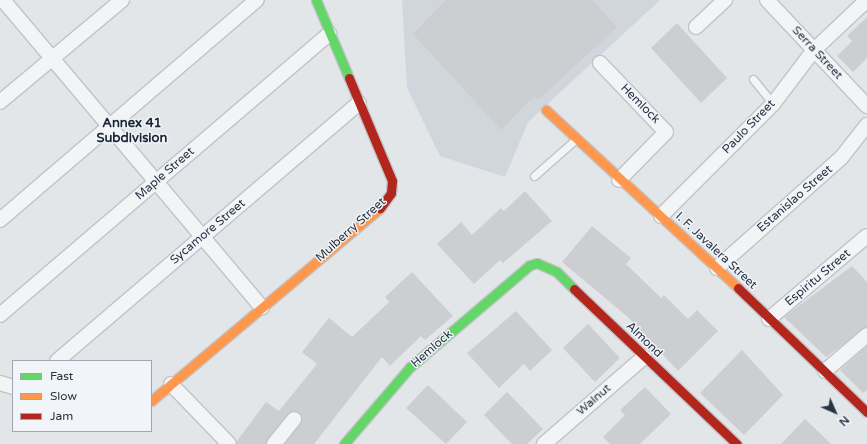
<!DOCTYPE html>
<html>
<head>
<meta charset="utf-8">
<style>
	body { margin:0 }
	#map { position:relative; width:867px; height:444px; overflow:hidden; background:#e3e6e9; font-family:"Varela Round",sans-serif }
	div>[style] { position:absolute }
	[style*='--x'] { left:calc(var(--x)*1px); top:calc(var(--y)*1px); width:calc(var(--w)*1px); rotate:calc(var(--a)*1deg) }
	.built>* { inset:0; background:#d1d6dc }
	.building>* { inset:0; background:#ccced1 }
	.roads { filter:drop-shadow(1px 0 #c1c4c7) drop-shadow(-1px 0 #c1c4c7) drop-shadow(0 1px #c1c4c7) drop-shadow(0 -1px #c1c4c7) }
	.lane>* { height:7px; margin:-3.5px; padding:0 3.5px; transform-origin:3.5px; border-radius:3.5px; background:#f3f4f6 }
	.street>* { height:14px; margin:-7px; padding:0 7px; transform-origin:7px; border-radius:7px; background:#f3f4f6 }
	.fast>* { height:9px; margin:-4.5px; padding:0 4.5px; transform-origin:4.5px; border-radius:4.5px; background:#63d668 }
	.slow>* { height:9px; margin:-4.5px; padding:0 4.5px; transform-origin:4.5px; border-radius:4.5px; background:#ff974d }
	.jam>* { height:9px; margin:-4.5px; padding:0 4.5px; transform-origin:4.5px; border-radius:4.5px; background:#b3261e }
	span { translate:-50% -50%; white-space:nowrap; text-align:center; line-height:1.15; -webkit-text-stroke:3px #f1f4f8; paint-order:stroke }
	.street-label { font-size:12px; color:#283444 }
	.neighbourhood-label { font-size:13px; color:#1b2535; font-weight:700 }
	.legend { position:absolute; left:12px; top:360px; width:140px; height:72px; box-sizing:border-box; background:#f1f4f8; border:1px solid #a1a7b0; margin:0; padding:5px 7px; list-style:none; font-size:12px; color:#283444 }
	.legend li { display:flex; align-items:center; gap:8px; height:20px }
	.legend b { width:20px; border:1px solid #a1a7b0 }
	.north { position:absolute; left:815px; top:392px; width:40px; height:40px; -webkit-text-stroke:3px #f1f4f8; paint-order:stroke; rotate:135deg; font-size:11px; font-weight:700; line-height:16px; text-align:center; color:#283444 }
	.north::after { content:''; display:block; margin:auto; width:14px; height:18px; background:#283444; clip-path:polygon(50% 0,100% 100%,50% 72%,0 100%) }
</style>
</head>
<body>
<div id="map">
	<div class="built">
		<i style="clip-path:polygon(402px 0,660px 0,528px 122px,505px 177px,440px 156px,407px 88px)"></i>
	</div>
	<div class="building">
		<i style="clip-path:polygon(446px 0,592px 0,617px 27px,538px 100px,534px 96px,501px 130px,413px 34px)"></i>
		<i style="clip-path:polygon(867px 17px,867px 58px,853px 72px,837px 56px,852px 41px,847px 36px)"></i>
		<i style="clip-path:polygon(677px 23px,727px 78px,701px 103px,651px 48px)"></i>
		<i style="clip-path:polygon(525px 191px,552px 221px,503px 263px,500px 260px,474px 284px,437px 244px,461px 222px,472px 235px,501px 208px,504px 211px)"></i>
		<i style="clip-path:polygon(592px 226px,631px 258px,626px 264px,661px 298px,664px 295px,688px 319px,697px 310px,718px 331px,678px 371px,629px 318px,562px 262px)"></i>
		<i style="clip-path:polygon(852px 266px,867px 282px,867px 327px,826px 357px,784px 317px)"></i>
		<i style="clip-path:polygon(412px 272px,453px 316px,425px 340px,421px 336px,390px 366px,382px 357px,314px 444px,285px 444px,302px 421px,302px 416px,295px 411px,287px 414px,266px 444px,237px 444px,237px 441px,266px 402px,279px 411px,317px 364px,302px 352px,329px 318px,352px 337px,389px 302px,385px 297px)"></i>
		<i style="clip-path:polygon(516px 311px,552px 350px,530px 371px,524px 364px,499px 388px,467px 353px)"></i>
		<i style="clip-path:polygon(588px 324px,620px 358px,595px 382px,563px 348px)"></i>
		<i style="clip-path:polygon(867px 346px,867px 390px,863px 393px,840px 370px)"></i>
		<i style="clip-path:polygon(742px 350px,783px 395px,744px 435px,700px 393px)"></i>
		<i style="clip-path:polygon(428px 385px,467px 422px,446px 444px,406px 408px)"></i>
		<i style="clip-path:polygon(645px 387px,671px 414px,640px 444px,610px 444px,603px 437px,625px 415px,620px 410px)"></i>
		<i style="clip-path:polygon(507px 392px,543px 429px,527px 444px,512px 444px,484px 415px)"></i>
		<i style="clip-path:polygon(805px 419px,831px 444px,781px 444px)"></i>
	</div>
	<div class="roads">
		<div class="lane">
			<i style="--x:753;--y:79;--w:32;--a:51"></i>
			<i style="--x:534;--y:176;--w:55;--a:-41.3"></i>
		</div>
		<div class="street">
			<i style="--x:3;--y:0;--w:402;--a:49.9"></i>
			<i style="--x:767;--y:0;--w:146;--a:46.7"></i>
			<i style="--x:696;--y:27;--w:40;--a:-43"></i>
			<i style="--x:600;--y:63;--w:95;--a:46.3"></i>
			<i style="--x:666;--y:132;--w:67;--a:134.4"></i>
			<i style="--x:0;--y:102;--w:159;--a:-39.9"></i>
			<i style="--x:661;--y:216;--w:158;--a:-45"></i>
			<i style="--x:773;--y:104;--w:68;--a:-52.8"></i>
			<i style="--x:814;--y:50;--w:73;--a:-43.3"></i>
			<i style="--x:0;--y:220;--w:338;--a:-40.6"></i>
			<i style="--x:717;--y:268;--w:166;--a:-41.6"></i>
			<i style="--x:841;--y:158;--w:42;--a:-51.8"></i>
			<i style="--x:0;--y:315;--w:433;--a:-40.5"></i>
			<i style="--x:769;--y:319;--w:128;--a:-40.3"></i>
			<i style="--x:57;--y:361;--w:397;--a:-40.5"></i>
			<i style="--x:825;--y:371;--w:55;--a:-40.6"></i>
			<i style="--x:0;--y:383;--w:14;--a:17"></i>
			<i style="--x:171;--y:384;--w:83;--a:46"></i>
			<i style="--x:274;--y:444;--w:32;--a:-51"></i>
			<i style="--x:544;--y:444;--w:133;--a:-41"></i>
		</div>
		<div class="fast">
			<i style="--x:316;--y:0;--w:85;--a:67.1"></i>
			<i style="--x:344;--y:444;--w:101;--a:-49.4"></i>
			<i style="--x:410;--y:367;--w:157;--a:-40.4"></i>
			<i style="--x:530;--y:265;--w:7;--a:-16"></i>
			<i style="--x:537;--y:263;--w:22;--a:24"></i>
			<i style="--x:557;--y:272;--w:24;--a:45"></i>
		</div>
		<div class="slow">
			<i style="--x:546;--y:110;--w:262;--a:42.8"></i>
			<i style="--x:151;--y:401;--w:299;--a:-40.1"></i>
		</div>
		<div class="jam">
			<i style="--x:349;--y:78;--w:112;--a:67.3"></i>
			<i style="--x:392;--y:181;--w:12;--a:95"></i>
			<i style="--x:391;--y:193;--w:19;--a:126"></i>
			<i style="--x:738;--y:288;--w:179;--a:43.9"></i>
			<i style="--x:574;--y:289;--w:225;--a:43.6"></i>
		</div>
	</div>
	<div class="street-label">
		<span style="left:817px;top:53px;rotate:47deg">Serra Street</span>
		<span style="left:640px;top:104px;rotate:45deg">Hemlock</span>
		<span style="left:749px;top:127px;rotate:-46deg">Paulo Street</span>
		<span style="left:165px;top:174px;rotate:-41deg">Maple Street</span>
		<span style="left:795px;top:199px;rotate:-41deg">Estanislao Street</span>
		<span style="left:351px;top:230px;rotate:-42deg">Mulberry Street</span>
		<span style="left:208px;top:232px;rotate:-40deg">Sycamore Street</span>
		<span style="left:716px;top:251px;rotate:43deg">I. F. Javalera Street</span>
		<span style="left:818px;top:278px;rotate:-40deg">Espiritu Street</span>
		<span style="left:644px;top:340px;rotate:44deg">Almond</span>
		<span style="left:432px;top:349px;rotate:-41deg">Hemlock</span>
		<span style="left:594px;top:400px;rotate:-41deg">Walnut</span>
	</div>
	<div class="neighbourhood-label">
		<span style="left:132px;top:131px">Annex 41<br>Subdivision</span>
	</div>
	<ul class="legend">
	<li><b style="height:5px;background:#63d668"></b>Fast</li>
	<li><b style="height:5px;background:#ff974d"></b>Slow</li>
	<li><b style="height:5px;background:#b3261e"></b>Jam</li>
	</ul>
	<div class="north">N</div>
</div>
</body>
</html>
